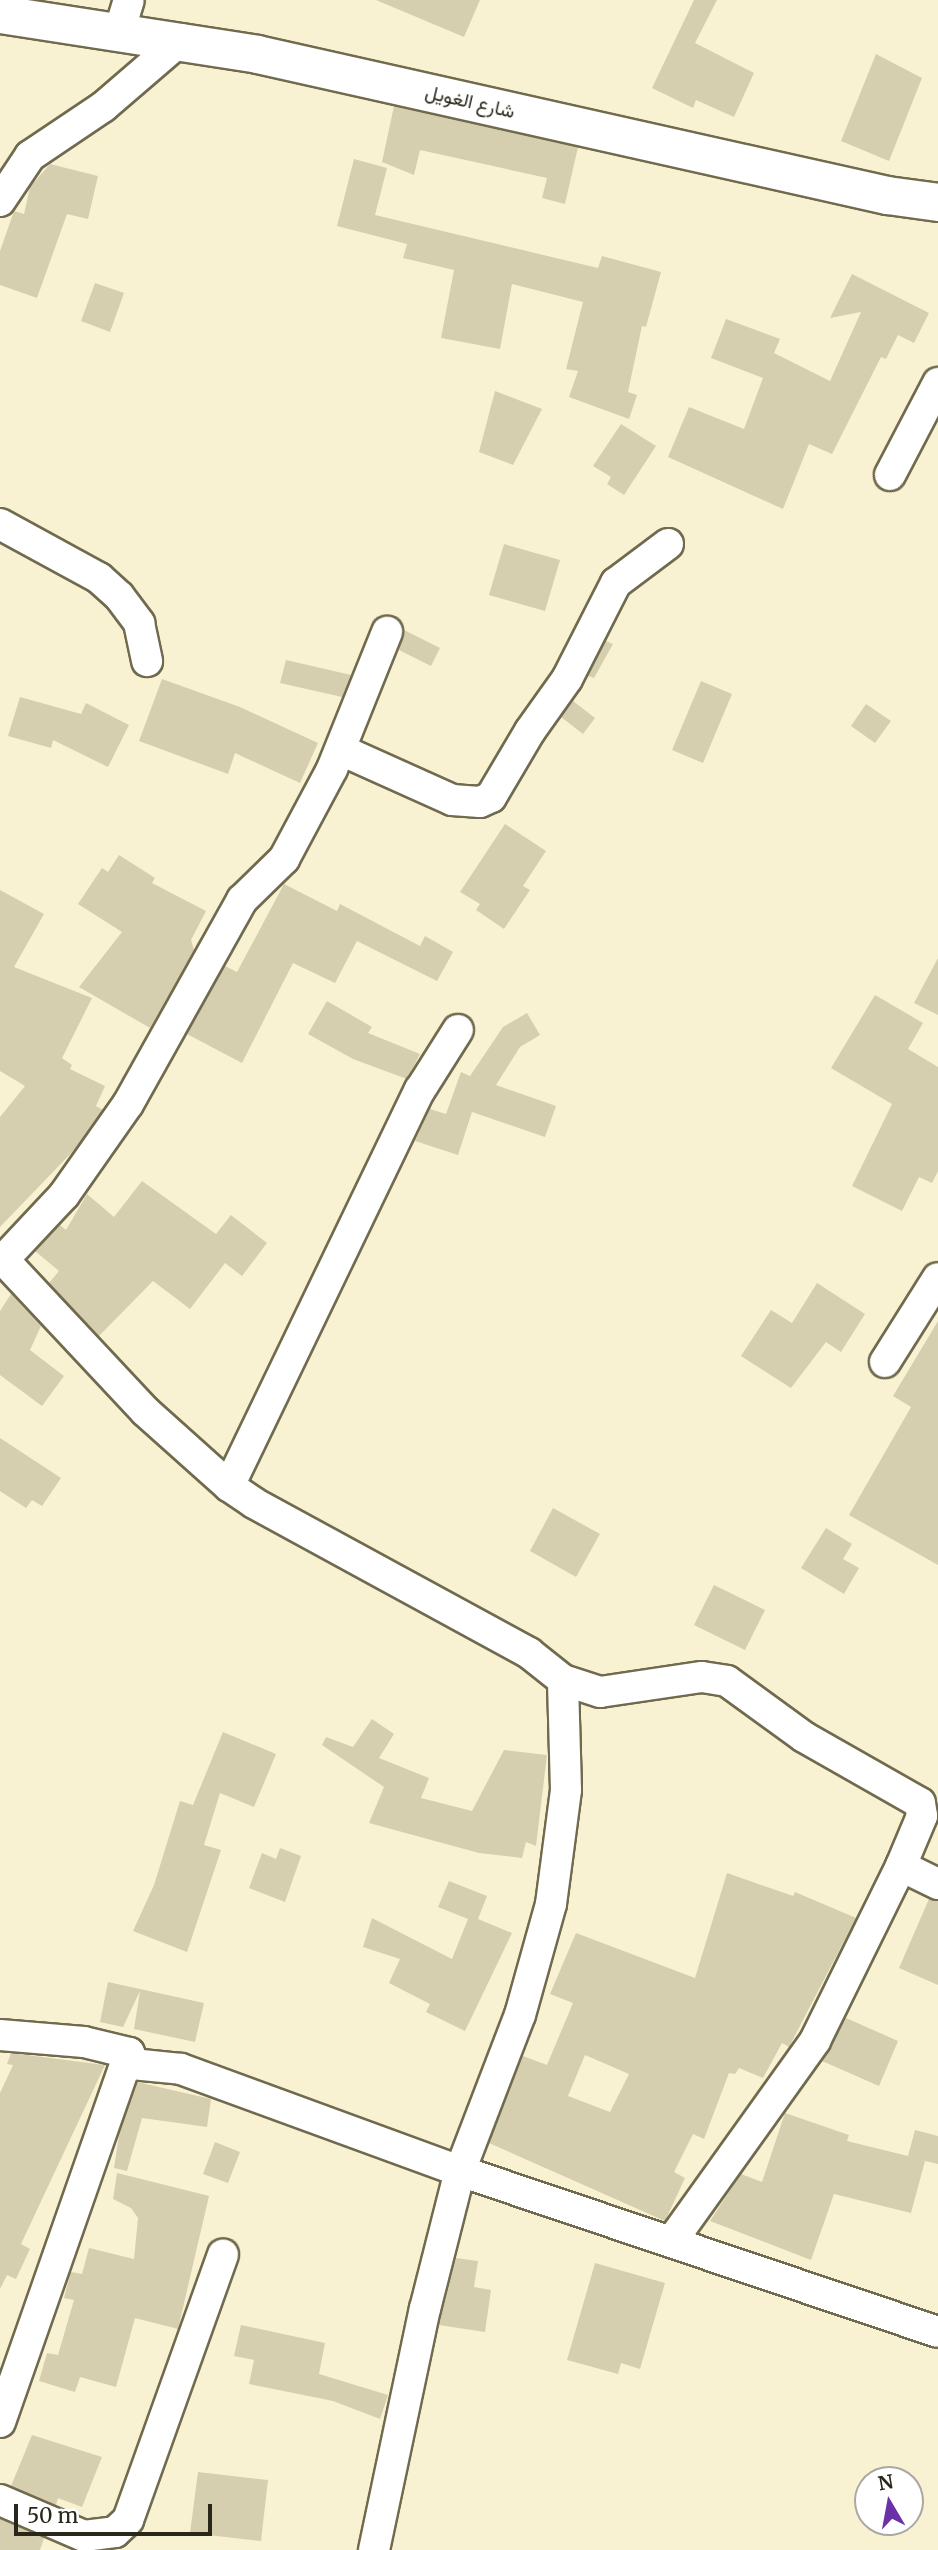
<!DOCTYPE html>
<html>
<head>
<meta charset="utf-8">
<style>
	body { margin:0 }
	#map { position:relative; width:938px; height:2550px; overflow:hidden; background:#f9f2d2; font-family:Merriweather,Vazirmatn,serif }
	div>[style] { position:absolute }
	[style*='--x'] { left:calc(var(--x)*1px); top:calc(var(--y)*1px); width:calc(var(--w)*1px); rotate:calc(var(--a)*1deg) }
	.building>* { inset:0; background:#d5cfaf }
	.roads { filter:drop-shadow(2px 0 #706a4e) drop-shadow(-2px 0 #706a4e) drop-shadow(0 2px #706a4e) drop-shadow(0 -2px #706a4e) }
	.minor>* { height:30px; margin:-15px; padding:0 15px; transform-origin:15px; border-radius:15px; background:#fff }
	.tertiary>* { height:37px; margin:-18.5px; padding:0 18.5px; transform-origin:18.5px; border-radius:18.5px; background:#fff }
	span { translate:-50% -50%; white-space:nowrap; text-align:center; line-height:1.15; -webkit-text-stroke:6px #fff; paint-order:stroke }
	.street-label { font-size:19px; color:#29261a }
	.north { position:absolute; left:854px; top:2466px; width:70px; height:70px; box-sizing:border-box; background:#fff; border:2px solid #a9a8a3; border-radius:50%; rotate:350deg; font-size:19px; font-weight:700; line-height:28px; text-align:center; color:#29261a }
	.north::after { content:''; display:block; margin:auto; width:24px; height:32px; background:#6b32a8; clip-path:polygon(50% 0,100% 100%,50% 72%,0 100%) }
	.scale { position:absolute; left:14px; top:2504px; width:198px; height:32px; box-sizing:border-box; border:4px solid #29261a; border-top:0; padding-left:9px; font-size:21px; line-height:24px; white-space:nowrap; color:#29261a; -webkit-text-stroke:5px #fff; paint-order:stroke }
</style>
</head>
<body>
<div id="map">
	<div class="building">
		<i style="clip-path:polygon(376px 0,480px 0,464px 37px)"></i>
		<i style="clip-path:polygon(694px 0,717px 0,695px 43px,754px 73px,734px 117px,696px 100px,693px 108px,652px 88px)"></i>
		<i style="clip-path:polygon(876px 54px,922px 78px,889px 161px,841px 141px)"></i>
		<i style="clip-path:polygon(394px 106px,578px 147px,565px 204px,542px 198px,547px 178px,420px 150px,414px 175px,382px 162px)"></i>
		<i style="clip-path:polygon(354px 159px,387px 168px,375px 215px,598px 268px,602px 256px,661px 272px,646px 327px,642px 326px,628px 392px,637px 395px,629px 419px,569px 397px,578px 371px,566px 369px,583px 302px,512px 284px,500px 349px,441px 338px,454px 270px,403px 258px,407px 244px,337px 226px)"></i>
		<i style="clip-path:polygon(50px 164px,98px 176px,88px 219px,67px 214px,37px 298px,0 285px,0 251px,14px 211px,24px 214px,30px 187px)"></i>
		<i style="clip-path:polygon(852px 274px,929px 313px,914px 343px,898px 335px,886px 359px,881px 357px,832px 454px,809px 444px,783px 509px,668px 457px,689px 407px,744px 429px,763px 378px,711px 358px,726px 319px,780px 339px,774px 353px,830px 381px,861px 312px,830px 318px)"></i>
		<i style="clip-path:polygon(95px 283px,124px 293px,110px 332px,81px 321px)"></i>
		<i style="clip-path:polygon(495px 391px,542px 409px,513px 465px,479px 452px)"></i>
		<i style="clip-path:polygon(621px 424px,656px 446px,624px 495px,607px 484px,611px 477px,593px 466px)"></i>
		<i style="clip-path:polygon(504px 544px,560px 560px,545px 611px,489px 595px)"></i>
		<i style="clip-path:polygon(404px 630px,440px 648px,431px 666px,399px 650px)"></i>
		<i style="clip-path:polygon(606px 641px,613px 644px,594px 678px,588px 676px)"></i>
		<i style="clip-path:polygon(286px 660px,351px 675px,342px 697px,280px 683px)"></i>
		<i style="clip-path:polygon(162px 679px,240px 707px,318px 743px,300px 783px,235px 753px,228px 774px,139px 741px)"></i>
		<i style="clip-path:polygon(701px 681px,732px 694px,703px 763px,672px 750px)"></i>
		<i style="clip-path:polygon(20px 697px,81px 714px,86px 703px,129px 725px,108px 767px,53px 740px,51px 748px,8px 736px)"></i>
		<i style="clip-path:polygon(573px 701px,595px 718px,583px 734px,561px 717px)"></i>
		<i style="clip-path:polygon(866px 704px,891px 721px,875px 743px,851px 726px)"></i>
		<i style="clip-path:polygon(505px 824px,546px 851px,523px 886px,530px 890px,504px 929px,476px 910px,480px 904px,460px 892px)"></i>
		<i style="clip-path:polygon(119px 855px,155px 878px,152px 883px,206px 911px,191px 940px,194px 950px,150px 1028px,79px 987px,122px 932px,78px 904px,102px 868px,108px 872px)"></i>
		<i style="clip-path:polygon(284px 884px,337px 911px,340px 904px,420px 946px,425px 936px,453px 952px,437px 981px,357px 941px,335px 983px,293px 963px,242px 1063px,187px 1034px,225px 966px,237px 972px)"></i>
		<i style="clip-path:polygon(0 890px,44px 914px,14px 967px,92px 998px,62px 1058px,72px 1065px,70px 1069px,105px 1086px,96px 1106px,103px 1110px,76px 1148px,0 1227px,0 1117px,25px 1086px,0 1071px)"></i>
		<i style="clip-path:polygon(938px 958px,938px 1015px,914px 1003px)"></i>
		<i style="clip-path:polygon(875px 995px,923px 1023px,908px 1049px,938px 1067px,938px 1171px,932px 1183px,919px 1177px,902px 1211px,852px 1186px,892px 1104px,831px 1068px)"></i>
		<i style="clip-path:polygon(327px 1001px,372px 1027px,368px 1033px,420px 1054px,407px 1079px,353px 1059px,308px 1034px)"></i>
		<i style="clip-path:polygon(527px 1013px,540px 1035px,520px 1047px,496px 1085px,556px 1106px,545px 1137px,472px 1112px,458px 1155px,415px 1141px,430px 1109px,446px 1114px,461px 1072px,470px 1076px,503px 1027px)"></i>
		<i style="clip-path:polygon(142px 1181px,216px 1234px,231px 1215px,267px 1243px,242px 1276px,225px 1263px,190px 1309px,153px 1281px,99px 1336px,49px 1283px,59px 1271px,35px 1251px,60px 1225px,66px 1230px,87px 1194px,114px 1217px)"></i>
		<i style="clip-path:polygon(817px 1283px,865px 1314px,841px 1352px,826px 1342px,791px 1388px,741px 1356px,771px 1310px,792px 1323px)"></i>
		<i style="clip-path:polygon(11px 1294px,41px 1326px,30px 1350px,64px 1376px,42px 1406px,0 1375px,0 1311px)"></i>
		<i style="clip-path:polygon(938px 1321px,938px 1565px,849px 1515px,911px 1407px,893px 1396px)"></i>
		<i style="clip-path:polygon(0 1438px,61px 1478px,42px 1506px,32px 1500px,26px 1508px,0 1491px)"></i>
		<i style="clip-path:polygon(553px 1508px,600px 1534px,576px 1577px,530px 1551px)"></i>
		<i style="clip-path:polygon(826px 1528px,852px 1544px,843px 1559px,859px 1568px,844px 1594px,801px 1568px)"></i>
		<i style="clip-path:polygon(714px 1585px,765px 1610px,745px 1650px,694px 1625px)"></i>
		<i style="clip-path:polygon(372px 1719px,394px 1734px,379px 1758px,429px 1778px,421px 1798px,472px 1811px,504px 1750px,547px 1755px,536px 1846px,526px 1842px,522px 1858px,479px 1853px,369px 1823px,384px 1787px,322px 1745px,326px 1737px,353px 1747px)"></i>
		<i style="clip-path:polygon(223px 1732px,276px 1754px,254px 1807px,220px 1793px,204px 1845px,221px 1850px,187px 1952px,133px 1931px,154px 1885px,180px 1801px,193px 1805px)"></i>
		<i style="clip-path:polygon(280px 1848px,301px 1856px,285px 1902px,249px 1888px,262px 1853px,276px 1859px)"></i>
		<i style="clip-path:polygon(evenodd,727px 1873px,793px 1896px,795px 1892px,856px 1918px,789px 2047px,782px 2043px,763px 2078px,739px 2068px,735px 2074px,729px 2073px,704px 2139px,693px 2134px,674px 2172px,685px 2178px,665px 2221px,489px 2143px,523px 2056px,547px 2065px,573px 2003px,550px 1994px,576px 1933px,695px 1978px,727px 1873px,585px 2055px,629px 2074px,610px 2112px,568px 2096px,585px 2055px)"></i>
		<i style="clip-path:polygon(449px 1881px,487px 1896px,478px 1919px,512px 1933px,465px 2031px,426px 2012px,430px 2004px,389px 1983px,400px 1959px,363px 1947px,372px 1918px,452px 1959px,468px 1919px,438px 1907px)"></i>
		<i style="clip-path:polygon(929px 1899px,938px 1901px,938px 1985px,899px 1968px)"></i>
		<i style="clip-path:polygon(108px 1982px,204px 2003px,195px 2042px,134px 2029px,140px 1991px,123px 2027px,100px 2022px)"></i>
		<i style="clip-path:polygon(846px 2018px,898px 2041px,879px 2086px,822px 2061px)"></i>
		<i style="clip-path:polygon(11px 2053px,105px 2065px,21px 2244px,30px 2249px,16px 2279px,7px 2275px,0 2289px,0 2093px,13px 2065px,7px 2064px)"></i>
		<i style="clip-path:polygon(137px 2082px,211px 2099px,207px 2127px,142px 2118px,127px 2171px,114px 2168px,119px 2135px)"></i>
		<i style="clip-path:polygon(785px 2113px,849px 2135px,847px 2141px,908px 2156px,915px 2130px,938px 2136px,938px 2164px,909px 2157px,925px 2161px,911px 2213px,834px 2194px,811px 2260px,710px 2221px,741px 2174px,762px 2182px)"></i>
		<i style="clip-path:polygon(215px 2142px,240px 2152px,228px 2183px,203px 2174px)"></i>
		<i style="clip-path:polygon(117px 2173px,209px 2196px,178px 2329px,135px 2318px,116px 2387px,80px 2377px,75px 2392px,39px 2381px,47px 2353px,58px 2355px,74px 2300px,64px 2298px,70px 2275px,71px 2272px,82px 2274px,89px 2248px,134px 2259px,138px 2218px,131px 2208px,113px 2199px)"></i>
		<i style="clip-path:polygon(456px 2258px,478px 2261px,474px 2287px,491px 2290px,485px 2332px,439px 2325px)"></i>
		<i style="clip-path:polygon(595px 2263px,665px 2283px,640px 2369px,621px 2363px,618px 2374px,567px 2360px)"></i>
		<i style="clip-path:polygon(241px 2325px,325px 2343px,319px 2374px,388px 2395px,380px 2419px,333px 2401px,249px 2384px,254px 2360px,234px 2356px)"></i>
		<i style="clip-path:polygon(32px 2435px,102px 2457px,82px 2507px,58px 2498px,56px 2505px,11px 2486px)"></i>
		<i style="clip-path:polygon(198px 2472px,268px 2480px,261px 2541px,190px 2533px)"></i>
		<i style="clip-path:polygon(0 2519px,44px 2538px,40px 2550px,0 2550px)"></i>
	</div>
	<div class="roads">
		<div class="minor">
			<i style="--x:120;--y:29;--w:30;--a:-73"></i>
			<i style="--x:0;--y:201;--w:54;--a:-56.3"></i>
			<i style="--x:30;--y:156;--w:88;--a:-33.9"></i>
			<i style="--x:103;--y:107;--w:104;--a:-40.7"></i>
			<i style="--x:890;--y:475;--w:104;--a:-62.4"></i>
			<i style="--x:0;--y:524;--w:113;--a:28.6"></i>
			<i style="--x:99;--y:578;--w:27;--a:42"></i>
			<i style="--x:119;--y:596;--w:34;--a:53"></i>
			<i style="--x:139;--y:623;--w:39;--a:78"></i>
			<i style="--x:341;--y:750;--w:122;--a:24.2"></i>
			<i style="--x:452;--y:800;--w:28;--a:4"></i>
			<i style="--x:480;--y:802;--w:12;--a:-24"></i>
			<i style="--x:491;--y:797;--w:77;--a:-59.4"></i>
			<i style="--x:530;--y:731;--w:64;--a:-54.6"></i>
			<i style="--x:567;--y:679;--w:108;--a:-63"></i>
			<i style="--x:616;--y:583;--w:65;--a:-36.9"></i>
			<i style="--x:0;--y:1256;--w:212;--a:46.9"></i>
			<i style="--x:145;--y:1411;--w:113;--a:41.8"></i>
			<i style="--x:229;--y:1486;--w:30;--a:34"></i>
			<i style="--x:254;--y:1503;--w:313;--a:28.6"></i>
			<i style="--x:529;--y:1653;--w:43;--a:38.5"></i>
			<i style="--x:563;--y:1680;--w:39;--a:18"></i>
			<i style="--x:600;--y:1692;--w:103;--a:-8.4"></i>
			<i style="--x:702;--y:1677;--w:25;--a:9"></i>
			<i style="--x:727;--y:1681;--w:95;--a:36"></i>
			<i style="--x:804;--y:1737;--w:133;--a:29.6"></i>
			<i style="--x:920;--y:1803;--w:13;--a:81"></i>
			<i style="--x:922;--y:1816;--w:54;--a:112.8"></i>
			<i style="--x:901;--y:1866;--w:195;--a:116.2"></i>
			<i style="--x:815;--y:2041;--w:247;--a:125.6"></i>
			<i style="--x:4;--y:1259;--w:88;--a:-46.8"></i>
			<i style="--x:64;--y:1195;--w:111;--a:-54.9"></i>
			<i style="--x:128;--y:1104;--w:234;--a:-60.8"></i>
			<i style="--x:242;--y:900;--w:59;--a:-44.3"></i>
			<i style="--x:284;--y:859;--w:102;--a:-61.9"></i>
			<i style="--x:332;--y:769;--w:148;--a:-68.1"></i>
			<i style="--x:885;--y:1362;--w:99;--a:-57.8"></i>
			<i style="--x:229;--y:1486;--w:440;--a:-64.3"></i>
			<i style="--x:420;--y:1090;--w:71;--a:-57.7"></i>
			<i style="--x:901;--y:1866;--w:41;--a:25.9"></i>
			<i style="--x:0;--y:2035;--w:84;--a:4.8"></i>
			<i style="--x:84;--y:2042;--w:46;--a:13.7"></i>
			<i style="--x:129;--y:2053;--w:11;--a:75"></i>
			<i style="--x:132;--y:2064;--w:49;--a:5.8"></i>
			<i style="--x:181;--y:2069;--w:297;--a:20.1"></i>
			<i style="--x:460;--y:2171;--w:504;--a:18.61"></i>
			<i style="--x:0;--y:2422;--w:391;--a:-70.7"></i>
			<i style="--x:0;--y:2500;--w:91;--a:23.2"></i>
			<i style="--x:84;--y:2536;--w:31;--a:-7"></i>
			<i style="--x:115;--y:2532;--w:18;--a:-43"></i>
			<i style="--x:128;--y:2520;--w:282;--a:-70.3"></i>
			<i style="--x:374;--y:2550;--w:246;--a:-78.1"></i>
			<i style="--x:425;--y:2309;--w:142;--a:-75.8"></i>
			<i style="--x:460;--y:2171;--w:167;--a:-69"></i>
			<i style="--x:520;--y:2015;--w:115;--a:-74.4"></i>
			<i style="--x:551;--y:1904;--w:115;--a:-82.5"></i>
			<i style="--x:566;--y:1790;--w:110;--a:-91.6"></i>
		</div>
		<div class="tertiary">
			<i style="--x:0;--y:14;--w:260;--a:8.8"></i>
			<i style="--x:257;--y:54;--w:646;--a:12.62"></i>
			<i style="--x:887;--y:195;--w:51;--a:7.8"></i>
		</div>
	</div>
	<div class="street-label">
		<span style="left:470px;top:102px;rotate:13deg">شارع الغويل</span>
	</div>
	<div class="north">N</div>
	<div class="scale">50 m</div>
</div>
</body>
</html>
